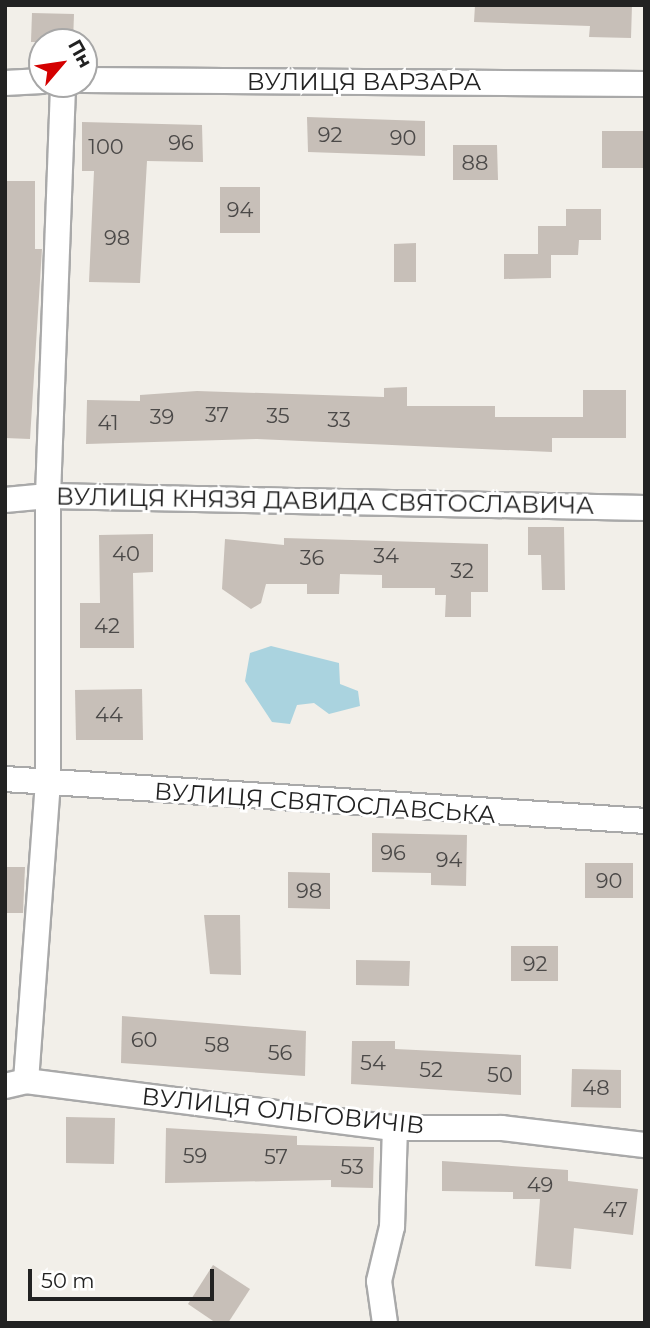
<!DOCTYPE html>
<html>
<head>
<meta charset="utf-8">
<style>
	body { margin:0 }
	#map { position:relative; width:650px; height:1328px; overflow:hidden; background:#f2efe9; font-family:Montserrat,sans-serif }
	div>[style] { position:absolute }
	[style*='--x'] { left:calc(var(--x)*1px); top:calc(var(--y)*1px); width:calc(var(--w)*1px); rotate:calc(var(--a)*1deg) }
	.water>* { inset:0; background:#aad3df }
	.building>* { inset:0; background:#c7bfb8 }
	.roads { filter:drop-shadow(2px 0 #a9a9a9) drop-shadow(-2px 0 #a9a9a9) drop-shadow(0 2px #a9a9a9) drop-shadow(0 -2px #a9a9a9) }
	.street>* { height:24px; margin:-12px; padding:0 12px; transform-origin:12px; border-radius:12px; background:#fff }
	span { translate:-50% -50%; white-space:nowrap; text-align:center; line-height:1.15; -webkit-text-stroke:6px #fff; paint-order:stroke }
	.number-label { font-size:21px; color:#4b4948 }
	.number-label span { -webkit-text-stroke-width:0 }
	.street-label { font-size:24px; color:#222 }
	.frame { position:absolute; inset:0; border:7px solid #222; pointer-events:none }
	.north { position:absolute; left:28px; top:28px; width:70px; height:70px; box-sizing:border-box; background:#fff; border:2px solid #a7a7a7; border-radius:50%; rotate:61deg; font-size:19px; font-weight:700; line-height:28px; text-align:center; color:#222 }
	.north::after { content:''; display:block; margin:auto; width:24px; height:32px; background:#d40000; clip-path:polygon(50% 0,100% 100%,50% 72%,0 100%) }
	.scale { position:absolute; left:28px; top:1269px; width:186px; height:32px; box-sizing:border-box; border:4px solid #222; border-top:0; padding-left:9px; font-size:21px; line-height:24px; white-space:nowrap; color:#222; -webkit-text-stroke:5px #fff; paint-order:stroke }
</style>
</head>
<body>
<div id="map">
	<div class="water">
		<i style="clip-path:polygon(271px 646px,339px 663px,340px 684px,358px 691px,360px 706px,329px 714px,314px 703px,297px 705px,290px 724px,272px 722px,245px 681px,250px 653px)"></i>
	</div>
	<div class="building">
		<i style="clip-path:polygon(475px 5px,632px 5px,631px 38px,589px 37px,590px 26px,474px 22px)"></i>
		<i style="clip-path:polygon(32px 13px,74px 14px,73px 42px,31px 42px)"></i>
		<i style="clip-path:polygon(307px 117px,425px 121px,425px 156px,308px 152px)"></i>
		<i style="clip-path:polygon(82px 122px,202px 125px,203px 162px,147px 161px,140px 283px,89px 282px,94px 171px,82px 171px)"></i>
		<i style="clip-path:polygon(602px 131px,645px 131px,645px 168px,602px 168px)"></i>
		<i style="clip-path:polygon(453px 145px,497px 145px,498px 180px,453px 180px)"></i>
		<i style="clip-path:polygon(5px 181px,35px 181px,35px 249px,42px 249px,30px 439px,5px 438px)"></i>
		<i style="clip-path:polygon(220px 187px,260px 187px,260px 233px,220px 233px)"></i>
		<i style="clip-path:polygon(566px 209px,601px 209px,601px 240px,579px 240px,578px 255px,551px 255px,551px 278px,504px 279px,504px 254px,538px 254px,538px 226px,566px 226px)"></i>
		<i style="clip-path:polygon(416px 243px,416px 282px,394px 282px,394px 244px)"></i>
		<i style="clip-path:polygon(407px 387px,407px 406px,495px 406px,495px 417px,583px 417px,583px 390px,626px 390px,626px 438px,552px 438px,552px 452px,257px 439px,86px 444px,87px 400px,140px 401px,140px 395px,197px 391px,384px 397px,384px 388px)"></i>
		<i style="clip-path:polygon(528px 527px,564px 527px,565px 590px,542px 590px,541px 555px,528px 555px)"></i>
		<i style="clip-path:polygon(153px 534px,153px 572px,133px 573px,134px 648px,80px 648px,80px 603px,100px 603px,99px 535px)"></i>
		<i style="clip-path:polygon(284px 538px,488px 544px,488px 592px,471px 592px,471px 617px,445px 617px,446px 595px,435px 595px,435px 588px,382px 588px,382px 575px,340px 574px,339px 594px,307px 594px,307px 584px,266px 584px,261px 603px,251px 609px,222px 589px,225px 539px,284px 545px)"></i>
		<i style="clip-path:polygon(142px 689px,143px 740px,76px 740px,75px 690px)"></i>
		<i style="clip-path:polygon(372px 833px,467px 835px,466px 886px,431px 885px,431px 873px,372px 872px)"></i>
		<i style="clip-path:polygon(585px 863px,633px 863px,633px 898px,585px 898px)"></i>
		<i style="clip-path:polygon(5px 867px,25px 867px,23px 913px,5px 913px)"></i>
		<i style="clip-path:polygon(288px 872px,330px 873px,330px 909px,288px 908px)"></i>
		<i style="clip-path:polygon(204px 915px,240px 915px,241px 975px,210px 974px)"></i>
		<i style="clip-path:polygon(511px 946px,558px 946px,558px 981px,511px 981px)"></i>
		<i style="clip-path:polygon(356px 960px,410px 961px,409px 986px,356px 985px)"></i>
		<i style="clip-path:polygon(122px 1016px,306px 1031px,305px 1076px,121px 1063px)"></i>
		<i style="clip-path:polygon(352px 1041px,395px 1041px,395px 1049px,521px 1055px,521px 1095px,351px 1084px)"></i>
		<i style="clip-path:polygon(572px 1069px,621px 1070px,621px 1108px,571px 1107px)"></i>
		<i style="clip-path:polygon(66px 1117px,115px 1118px,114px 1164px,66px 1163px)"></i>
		<i style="clip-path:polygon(166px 1128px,297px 1136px,297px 1145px,374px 1147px,373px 1188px,331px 1187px,331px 1180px,165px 1183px)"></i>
		<i style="clip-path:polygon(442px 1161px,568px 1170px,568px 1181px,638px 1189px,633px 1235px,574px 1228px,571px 1269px,535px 1266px,540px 1199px,513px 1199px,513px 1192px,442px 1191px)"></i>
		<i style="clip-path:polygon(213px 1265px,250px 1289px,228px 1323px,216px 1323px,188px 1304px)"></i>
	</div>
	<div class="roads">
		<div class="street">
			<i style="--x:84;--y:80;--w:561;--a:0.41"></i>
			<i style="--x:5;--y:83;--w:37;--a:-3"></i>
			<i style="--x:5;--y:500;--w:43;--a:-5.3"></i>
			<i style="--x:48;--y:496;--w:597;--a:1.15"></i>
			<i style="--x:5;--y:779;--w:641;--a:3.75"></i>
			<i style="--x:26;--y:1081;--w:300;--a:-85.8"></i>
			<i style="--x:48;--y:782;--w:286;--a:-90"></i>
			<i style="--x:48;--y:496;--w:412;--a:-87.9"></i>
			<i style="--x:5;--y:1086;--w:22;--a:-13"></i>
			<i style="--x:26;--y:1081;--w:372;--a:7.3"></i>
			<i style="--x:395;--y:1128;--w:107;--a:0"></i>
			<i style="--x:502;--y:1128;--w:144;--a:6.8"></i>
			<i style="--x:385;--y:1323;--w:42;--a:-98.1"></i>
			<i style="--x:379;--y:1281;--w:56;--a:-76.5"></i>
			<i style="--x:392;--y:1227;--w:99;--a:-88.3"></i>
		</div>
	</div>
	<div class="number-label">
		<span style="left:330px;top:135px">92</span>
		<span style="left:403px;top:138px">90</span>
		<span style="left:181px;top:143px">96</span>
		<span style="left:106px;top:147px">100</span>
		<span style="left:475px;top:163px">88</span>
		<span style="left:240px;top:210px">94</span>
		<span style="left:117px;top:238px">98</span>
		<span style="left:217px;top:415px">37</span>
		<span style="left:278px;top:416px">35</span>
		<span style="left:162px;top:417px">39</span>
		<span style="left:339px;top:420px">33</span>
		<span style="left:108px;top:423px">41</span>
		<span style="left:126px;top:554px">40</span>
		<span style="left:386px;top:556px">34</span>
		<span style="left:312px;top:558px">36</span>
		<span style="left:462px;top:571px">32</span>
		<span style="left:107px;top:626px">42</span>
		<span style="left:109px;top:715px">44</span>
		<span style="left:393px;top:853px">96</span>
		<span style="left:449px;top:860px">94</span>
		<span style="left:609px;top:881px">90</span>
		<span style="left:309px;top:891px">98</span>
		<span style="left:535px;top:964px">92</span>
		<span style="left:144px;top:1040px">60</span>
		<span style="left:217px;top:1045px">58</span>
		<span style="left:280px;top:1053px">56</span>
		<span style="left:373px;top:1063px">54</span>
		<span style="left:431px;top:1070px">52</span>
		<span style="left:500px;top:1075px">50</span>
		<span style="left:596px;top:1088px">48</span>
		<span style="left:195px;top:1156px">59</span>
		<span style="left:276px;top:1157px">57</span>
		<span style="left:352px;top:1167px">53</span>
		<span style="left:540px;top:1185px">49</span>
		<span style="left:615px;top:1210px">47</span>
	</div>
	<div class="street-label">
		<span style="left:364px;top:82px">ВУЛИЦЯ ВАРЗАРА</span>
		<span style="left:325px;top:501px;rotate:1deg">ВУЛИЦЯ КНЯЗЯ ДАВИДА СВЯТОСЛАВИЧА</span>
		<span style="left:325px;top:803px;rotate:4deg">ВУЛИЦЯ СВЯТОСЛАВСЬКА</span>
		<span style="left:283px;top:1111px;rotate:6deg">ВУЛИЦЯ ОЛЬГОВИЧІВ</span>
	</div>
	<div class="frame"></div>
	<div class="north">Пн</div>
	<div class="scale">50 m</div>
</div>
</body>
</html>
